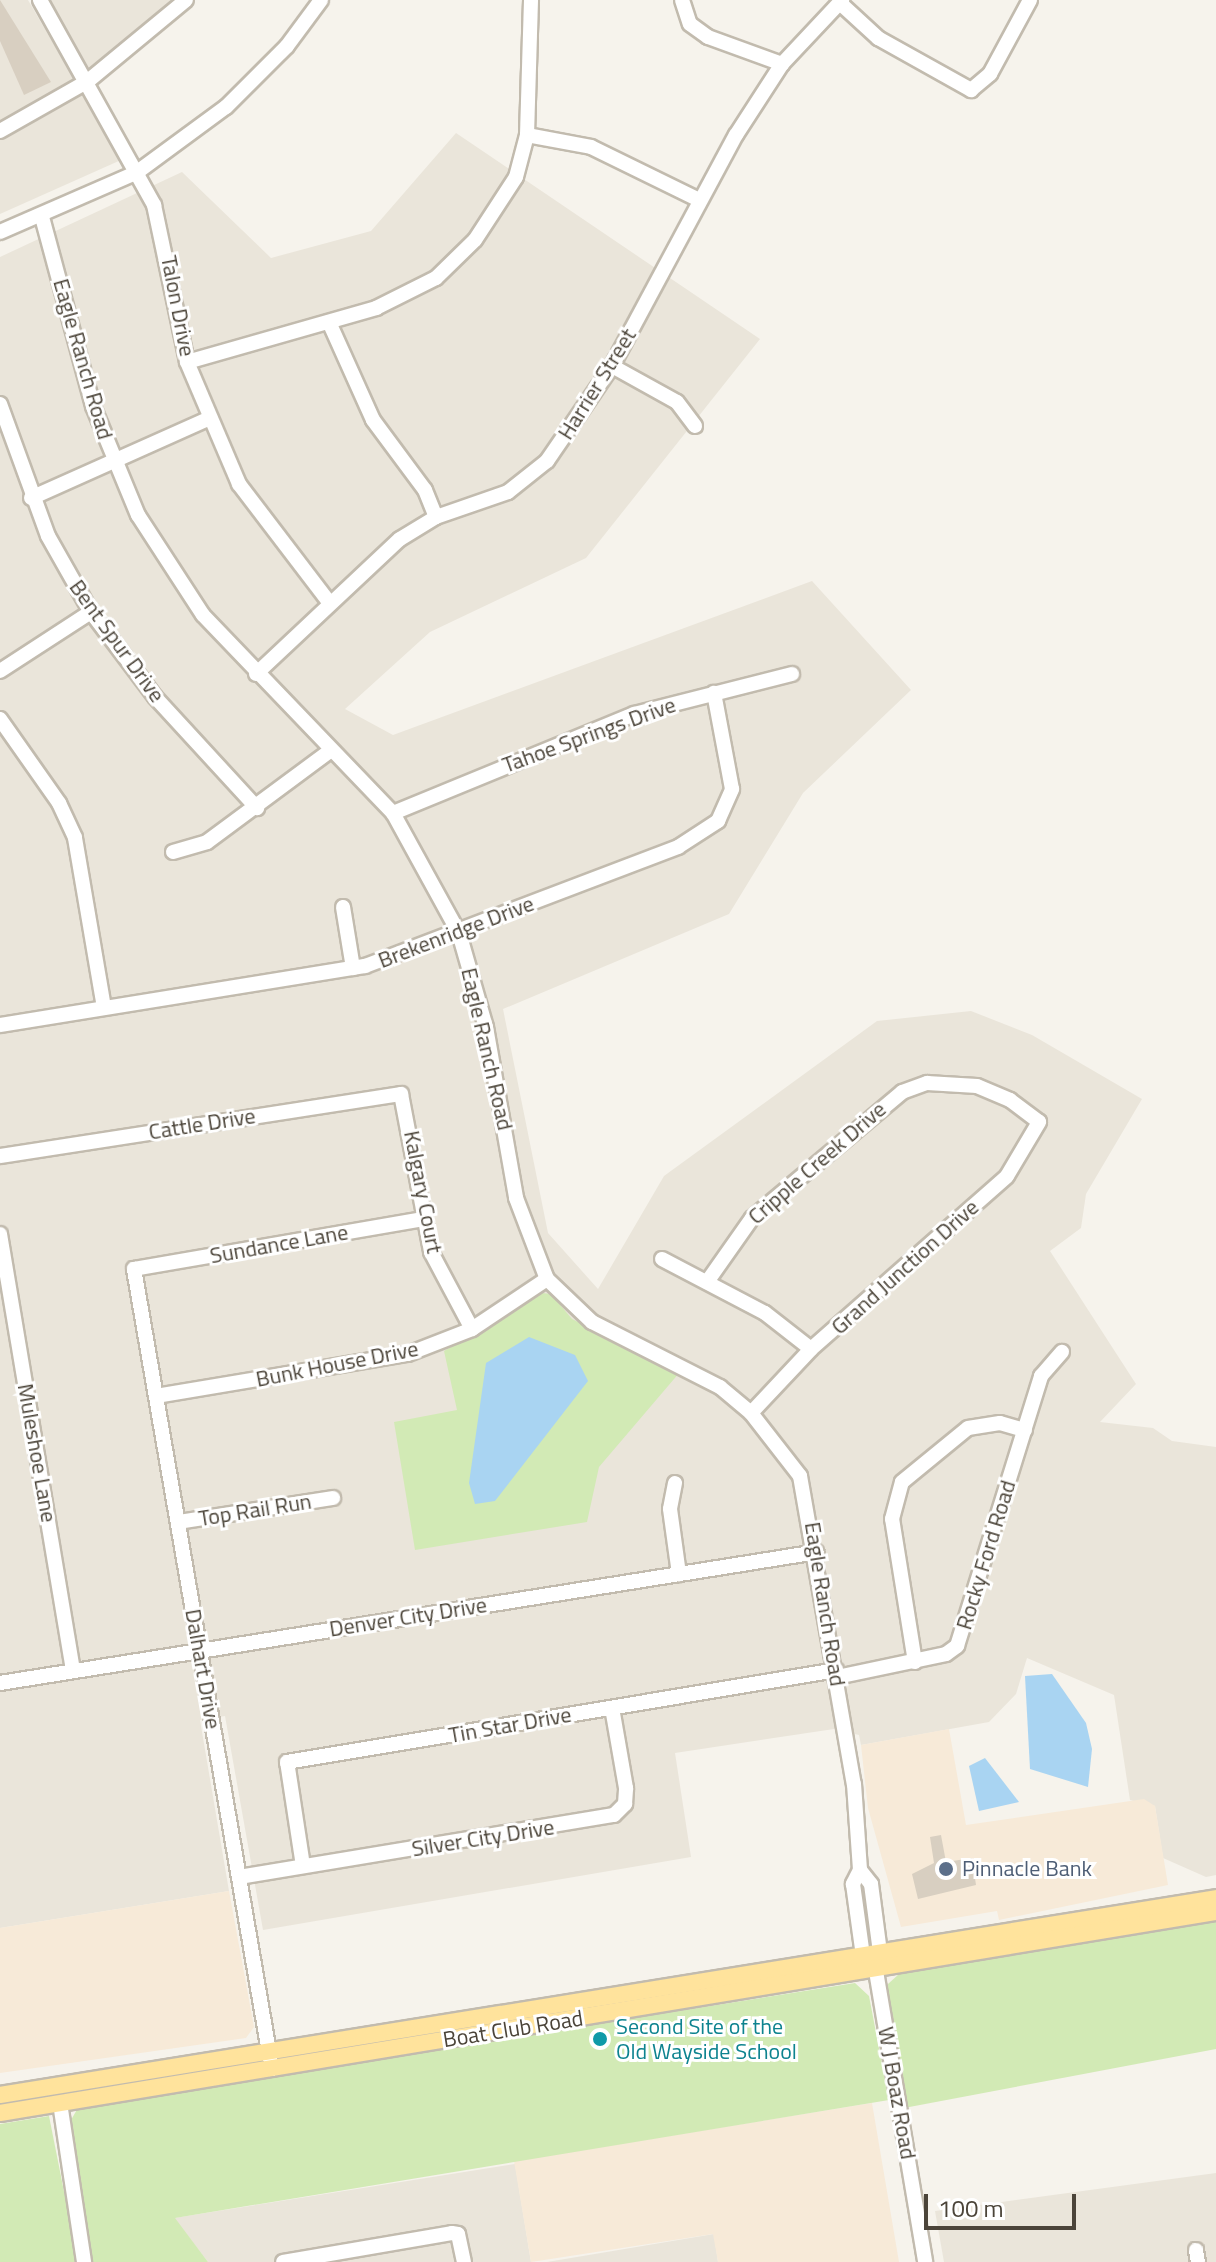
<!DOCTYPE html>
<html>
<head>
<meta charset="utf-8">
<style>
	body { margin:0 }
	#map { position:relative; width:1216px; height:2262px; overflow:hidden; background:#f6f3ec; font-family:"Titillium Web",sans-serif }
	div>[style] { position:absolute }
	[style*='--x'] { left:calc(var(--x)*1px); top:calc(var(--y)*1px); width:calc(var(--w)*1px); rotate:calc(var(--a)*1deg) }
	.residential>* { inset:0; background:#eae5da }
	.commercial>* { inset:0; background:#f7ead8 }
	.green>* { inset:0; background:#d2eab5 }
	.water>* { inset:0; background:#a9d4f2 }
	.building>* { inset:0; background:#d8cfc1 }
	.roads { filter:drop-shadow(2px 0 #c2bbae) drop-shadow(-2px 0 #c2bbae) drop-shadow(0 2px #c2bbae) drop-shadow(0 -2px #c2bbae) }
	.minor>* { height:14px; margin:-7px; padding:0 7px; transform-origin:7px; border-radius:7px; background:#fff }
	.major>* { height:16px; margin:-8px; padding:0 8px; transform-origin:8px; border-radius:8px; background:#ffe39c }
	.dots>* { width:22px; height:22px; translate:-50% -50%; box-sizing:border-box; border:4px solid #fff; border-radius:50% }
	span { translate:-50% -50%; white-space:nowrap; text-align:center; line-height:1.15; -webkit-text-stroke:6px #fff; paint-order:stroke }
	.street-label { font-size:22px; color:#4b4439 }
	.service-label { font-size:22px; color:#4e5e75 }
	.left { translate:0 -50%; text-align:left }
	.culture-label { font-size:22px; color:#0d838f }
	.scale { position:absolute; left:924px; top:2194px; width:152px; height:36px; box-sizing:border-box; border:4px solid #4b4439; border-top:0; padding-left:10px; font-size:24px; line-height:28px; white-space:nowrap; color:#4b4439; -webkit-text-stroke:6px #fff; paint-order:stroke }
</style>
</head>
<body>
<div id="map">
	<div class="residential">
		<i style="clip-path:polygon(0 0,28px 0,121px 160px,0 214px)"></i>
		<i style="clip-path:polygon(40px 0,186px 0,88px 81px)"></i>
		<i style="clip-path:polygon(456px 133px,760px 339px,586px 558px,430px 632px,345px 709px,393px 735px,812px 581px,911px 690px,803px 793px,729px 914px,503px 1009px,548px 1233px,598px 1289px,664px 1176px,877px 1021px,971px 1011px,1032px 1035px,1142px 1099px,1086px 1194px,1081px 1228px,1050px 1251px,1136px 1384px,1100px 1422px,1153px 1428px,1172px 1441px,1216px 1447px,1216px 1875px,1206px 1877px,1163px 1858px,1155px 1806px,1130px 1800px,1114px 1695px,1027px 1658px,1016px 1694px,989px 1722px,861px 1745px,859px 1735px,834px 1729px,675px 1753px,691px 1857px,263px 1930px,225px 1716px,200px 1720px,229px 1891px,0 1928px,0 257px,182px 172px,271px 258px,371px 231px)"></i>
		<i style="clip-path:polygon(515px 2164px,531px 2262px,208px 2262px,174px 2218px)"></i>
		<i style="clip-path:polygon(1216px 2173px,1216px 2262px,944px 2262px,935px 2211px)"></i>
		<i style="clip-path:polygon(714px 2234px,718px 2262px,547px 2262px)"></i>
	</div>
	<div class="commercial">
		<i style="clip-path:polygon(949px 1729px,966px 1825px,1144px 1799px,1155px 1806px,1168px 1885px,999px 1920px,997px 1911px,901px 1927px,868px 1808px,861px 1745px)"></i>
		<i style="clip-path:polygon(229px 1891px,254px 2027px,246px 2038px,0 2073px,0 1928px)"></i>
		<i style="clip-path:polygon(872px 2103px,899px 2262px,718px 2262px,713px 2234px,531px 2262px,514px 2161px)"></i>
	</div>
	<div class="green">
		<i style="clip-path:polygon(542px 1293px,551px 1294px,572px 1319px,680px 1372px,599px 1467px,587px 1522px,415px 1550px,394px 1422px,457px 1410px,444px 1351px)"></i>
		<i style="clip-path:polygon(1216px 1922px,1216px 2049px,904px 2108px,887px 2012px,888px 1984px,899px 1974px)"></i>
		<i style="clip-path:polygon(855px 1983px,869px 1996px,889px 2100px,175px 2218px,208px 2262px,93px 2262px,71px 2120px,79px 2106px)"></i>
		<i style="clip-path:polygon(49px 2116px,78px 2262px,0 2262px,0 2124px)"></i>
	</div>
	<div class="water">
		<i style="clip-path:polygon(529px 1337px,575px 1355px,588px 1381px,495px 1501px,475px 1504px,469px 1483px,486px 1363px)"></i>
		<i style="clip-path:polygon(1052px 1674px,1086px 1723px,1092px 1749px,1088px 1787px,1030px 1769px,1025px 1676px)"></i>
		<i style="clip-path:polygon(985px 1758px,1019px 1802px,979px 1811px,969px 1766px)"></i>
	</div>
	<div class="building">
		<i style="clip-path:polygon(0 0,51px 82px,24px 95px,0 41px)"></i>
		<i style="clip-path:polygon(941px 1835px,946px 1862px,972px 1858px,976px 1885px,918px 1899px,912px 1874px,934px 1863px,930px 1837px)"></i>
	</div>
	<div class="roads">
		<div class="minor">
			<i style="--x:40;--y:0;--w:235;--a:60.9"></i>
			<i style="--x:154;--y:205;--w:160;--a:78.1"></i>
			<i style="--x:187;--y:362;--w:133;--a:66.9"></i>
			<i style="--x:239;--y:484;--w:148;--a:52.7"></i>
			<i style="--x:682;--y:0;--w:25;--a:72"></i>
			<i style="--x:690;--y:24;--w:22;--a:36"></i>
			<i style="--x:708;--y:37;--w:79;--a:20"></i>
			<i style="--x:840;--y:3;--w:52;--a:42.6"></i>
			<i style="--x:878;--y:38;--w:107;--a:29.2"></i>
			<i style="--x:971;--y:90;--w:25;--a:-40"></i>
			<i style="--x:990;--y:74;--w:84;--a:-61.6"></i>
			<i style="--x:0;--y:131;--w:101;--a:-29.6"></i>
			<i style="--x:88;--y:81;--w:127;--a:-39.6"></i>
			<i style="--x:527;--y:135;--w:65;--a:10.6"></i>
			<i style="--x:591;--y:147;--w:120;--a:26.1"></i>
			<i style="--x:42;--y:217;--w:196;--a:74.9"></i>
			<i style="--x:93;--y:406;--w:118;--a:67.6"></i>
			<i style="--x:138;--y:515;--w:119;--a:57"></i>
			<i style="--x:203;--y:615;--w:274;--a:46.2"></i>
			<i style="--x:393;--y:813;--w:137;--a:61.2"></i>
			<i style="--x:459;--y:933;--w:98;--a:74"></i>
			<i style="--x:486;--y:1027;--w:174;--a:80"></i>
			<i style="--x:516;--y:1198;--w:87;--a:69.1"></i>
			<i style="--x:547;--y:1279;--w:62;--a:43.7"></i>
			<i style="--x:592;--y:1322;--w:144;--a:26.9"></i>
			<i style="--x:720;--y:1387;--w:40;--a:40"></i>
			<i style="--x:751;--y:1413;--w:80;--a:52.1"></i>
			<i style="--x:800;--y:1476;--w:313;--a:80.1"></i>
			<i style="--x:854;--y:1784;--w:86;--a:86"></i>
			<i style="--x:860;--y:1870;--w:16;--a:117"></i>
			<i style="--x:853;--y:1884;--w:73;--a:82.1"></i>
			<i style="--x:863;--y:1956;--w:11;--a:49"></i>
			<i style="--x:0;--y:232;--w:148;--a:-23.5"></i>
			<i style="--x:136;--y:173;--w:112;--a:-36.3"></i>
			<i style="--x:226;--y:107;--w:86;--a:-45"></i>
			<i style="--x:287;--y:46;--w:57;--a:-53.5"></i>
			<i style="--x:329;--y:322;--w:107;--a:65.8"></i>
			<i style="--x:373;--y:420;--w:87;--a:53.4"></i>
			<i style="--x:425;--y:490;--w:29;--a:68"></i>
			<i style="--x:187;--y:362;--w:197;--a:-15.9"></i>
			<i style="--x:376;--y:308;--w:67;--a:-26.6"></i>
			<i style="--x:436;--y:278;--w:54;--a:-44.3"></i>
			<i style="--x:475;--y:240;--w:75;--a:-56.9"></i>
			<i style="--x:516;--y:177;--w:43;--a:-75.3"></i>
			<i style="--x:527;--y:135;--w:135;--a:-88.3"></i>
			<i style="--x:612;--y:366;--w:74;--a:29"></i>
			<i style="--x:677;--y:402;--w:30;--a:53"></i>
			<i style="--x:0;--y:404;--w:140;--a:70"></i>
			<i style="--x:48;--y:536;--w:87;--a:60.5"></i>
			<i style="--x:91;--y:612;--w:106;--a:53"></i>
			<i style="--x:155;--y:697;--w:151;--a:47.4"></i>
			<i style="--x:31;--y:498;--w:194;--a:-24.1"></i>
			<i style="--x:0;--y:671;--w:108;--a:-33"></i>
			<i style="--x:256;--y:674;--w:197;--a:-43.2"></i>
			<i style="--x:400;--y:539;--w:42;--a:-31.4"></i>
			<i style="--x:436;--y:517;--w:76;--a:-19.1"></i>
			<i style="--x:508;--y:492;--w:50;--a:-38.5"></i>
			<i style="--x:547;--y:461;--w:115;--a:-55.6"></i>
			<i style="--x:612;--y:366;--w:262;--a:-61.8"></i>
			<i style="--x:736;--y:135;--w:85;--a:-57.1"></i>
			<i style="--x:782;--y:64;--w:88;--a:-46.8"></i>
			<i style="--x:0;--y:719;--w:103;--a:54.9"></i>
			<i style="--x:59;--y:803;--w:38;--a:65"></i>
			<i style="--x:75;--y:838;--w:172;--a:80.3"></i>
			<i style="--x:393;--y:813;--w:261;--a:-22.3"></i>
			<i style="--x:634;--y:714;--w:163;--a:-14.2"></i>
			<i style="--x:173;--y:852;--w:35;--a:-16"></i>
			<i style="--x:207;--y:842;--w:153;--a:-36.5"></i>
			<i style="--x:343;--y:907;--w:62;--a:80.7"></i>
			<i style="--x:0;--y:1025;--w:370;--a:-9.2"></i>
			<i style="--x:365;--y:966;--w:335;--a:-20.8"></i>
			<i style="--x:678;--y:847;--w:48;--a:-33"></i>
			<i style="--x:718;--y:821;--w:35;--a:-66"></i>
			<i style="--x:732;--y:789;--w:98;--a:-100.6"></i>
			<i style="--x:0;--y:1156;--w:406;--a:-8.8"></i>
			<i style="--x:401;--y:1094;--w:161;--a:79.2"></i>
			<i style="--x:431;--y:1252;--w:87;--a:62"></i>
			<i style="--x:0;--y:1234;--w:443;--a:80.5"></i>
			<i style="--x:662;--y:1259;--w:116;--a:27.7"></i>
			<i style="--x:765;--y:1313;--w:58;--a:38"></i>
			<i style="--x:707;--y:1282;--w:78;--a:-54.9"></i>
			<i style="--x:752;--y:1218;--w:196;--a:-40"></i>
			<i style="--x:902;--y:1092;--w:27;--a:-20"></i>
			<i style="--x:927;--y:1083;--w:50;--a:3.4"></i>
			<i style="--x:977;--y:1086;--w:36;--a:23"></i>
			<i style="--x:1010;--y:1100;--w:36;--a:37"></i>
			<i style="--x:156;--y:1396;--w:255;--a:-9.5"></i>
			<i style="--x:408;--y:1354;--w:69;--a:-21.3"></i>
			<i style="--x:472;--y:1329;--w:90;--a:-33.7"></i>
			<i style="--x:751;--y:1413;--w:88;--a:-46.8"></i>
			<i style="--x:811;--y:1349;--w:261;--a:-41.4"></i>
			<i style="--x:1007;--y:1176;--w:63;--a:-59.3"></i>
			<i style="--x:675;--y:1483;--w:26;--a:101"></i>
			<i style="--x:670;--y:1509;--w:66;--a:82.1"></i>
			<i style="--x:178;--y:1522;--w:157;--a:-8.8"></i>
			<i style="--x:915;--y:1662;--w:145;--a:-99.1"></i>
			<i style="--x:892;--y:1519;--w:38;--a:-75"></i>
			<i style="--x:902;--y:1482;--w:85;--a:-39.3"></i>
			<i style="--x:968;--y:1428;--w:32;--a:-9"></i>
			<i style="--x:1000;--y:1423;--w:26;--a:16"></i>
			<i style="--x:837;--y:1677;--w:111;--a:-11.9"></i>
			<i style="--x:946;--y:1654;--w:14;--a:-36"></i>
			<i style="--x:957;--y:1646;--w:283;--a:-72.7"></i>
			<i style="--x:1041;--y:1376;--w:32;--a:-49"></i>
			<i style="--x:0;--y:1683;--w:827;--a:-9.11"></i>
			<i style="--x:303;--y:1866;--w:105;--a:-98.7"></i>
			<i style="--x:287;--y:1762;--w:557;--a:-9.51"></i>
			<i style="--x:860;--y:1870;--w:18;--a:52"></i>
			<i style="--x:871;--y:1884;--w:77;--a:82.5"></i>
			<i style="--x:239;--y:1877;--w:380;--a:-9.4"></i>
			<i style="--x:614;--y:1815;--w:16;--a:-45"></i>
			<i style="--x:625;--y:1804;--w:16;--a:-86"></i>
			<i style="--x:626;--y:1788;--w:81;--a:-99.9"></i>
			<i style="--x:876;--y:1971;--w:295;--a:80.4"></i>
			<i style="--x:272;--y:2069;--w:812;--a:-99.79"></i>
			<i style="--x:134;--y:1269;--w:294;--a:-9.8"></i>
			<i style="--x:60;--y:2103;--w:161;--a:81.4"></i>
			<i style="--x:1196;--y:2250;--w:12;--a:81"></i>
			<i style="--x:283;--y:2262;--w:171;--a:-9.7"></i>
			<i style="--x:452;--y:2233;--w:6;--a:9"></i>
			<i style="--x:458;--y:2234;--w:29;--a:78"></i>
		</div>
		<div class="major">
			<i style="--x:0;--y:2095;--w:1232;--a:-9.2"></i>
			<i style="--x:0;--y:2113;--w:1233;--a:-9.39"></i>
		</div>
	</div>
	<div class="dots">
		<i style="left:946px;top:1869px;background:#5c6f8a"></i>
		<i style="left:600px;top:2039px;background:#0f9aa8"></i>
	</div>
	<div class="street-label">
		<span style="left:178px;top:306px;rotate:79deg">Talon Drive</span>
		<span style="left:83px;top:359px;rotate:74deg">Eagle Ranch Road</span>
		<span style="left:597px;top:384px;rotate:-58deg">Harrier Street</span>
		<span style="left:117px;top:641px;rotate:54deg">Bent Spur Drive</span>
		<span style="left:589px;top:735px;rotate:-20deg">Tahoe Springs Drive</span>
		<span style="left:456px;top:932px;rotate:-21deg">Brekenridge Drive</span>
		<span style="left:487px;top:1049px;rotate:77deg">Eagle Ranch Road</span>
		<span style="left:202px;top:1124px;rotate:-9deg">Cattle Drive</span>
		<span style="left:817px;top:1163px;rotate:-41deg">Cripple Creek Drive</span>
		<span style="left:423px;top:1192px;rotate:79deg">Kalgary Court</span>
		<span style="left:279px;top:1244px;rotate:-10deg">Sundance Lane</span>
		<span style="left:905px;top:1267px;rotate:-42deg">Grand Junction Drive</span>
		<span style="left:337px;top:1364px;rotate:-11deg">Bunk House Drive</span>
		<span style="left:37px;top:1453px;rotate:80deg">Muleshoe Lane</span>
		<span style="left:255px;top:1510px;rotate:-9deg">Top Rail Run</span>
		<span style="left:986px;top:1555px;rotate:-73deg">Rocky Ford Road</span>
		<span style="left:825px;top:1604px;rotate:81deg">Eagle Ranch Road</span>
		<span style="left:408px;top:1617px;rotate:-9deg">Denver City Drive</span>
		<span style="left:203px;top:1669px;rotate:80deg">Dalhart Drive</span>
		<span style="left:510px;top:1725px;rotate:-10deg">Tin Star Drive</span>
		<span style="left:483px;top:1838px;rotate:-9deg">Silver City Drive</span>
		<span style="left:513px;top:2029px;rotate:-9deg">Boat Club Road</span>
		<span style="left:897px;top:2093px;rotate:80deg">W J Boaz Road</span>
	</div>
	<div class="service-label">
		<span class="left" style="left:962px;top:1869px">Pinnacle Bank</span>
	</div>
	<div class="culture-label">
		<span class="left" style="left:616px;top:2039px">Second Site of the<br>Old Wayside School</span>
	</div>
	<div class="scale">100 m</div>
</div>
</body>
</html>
